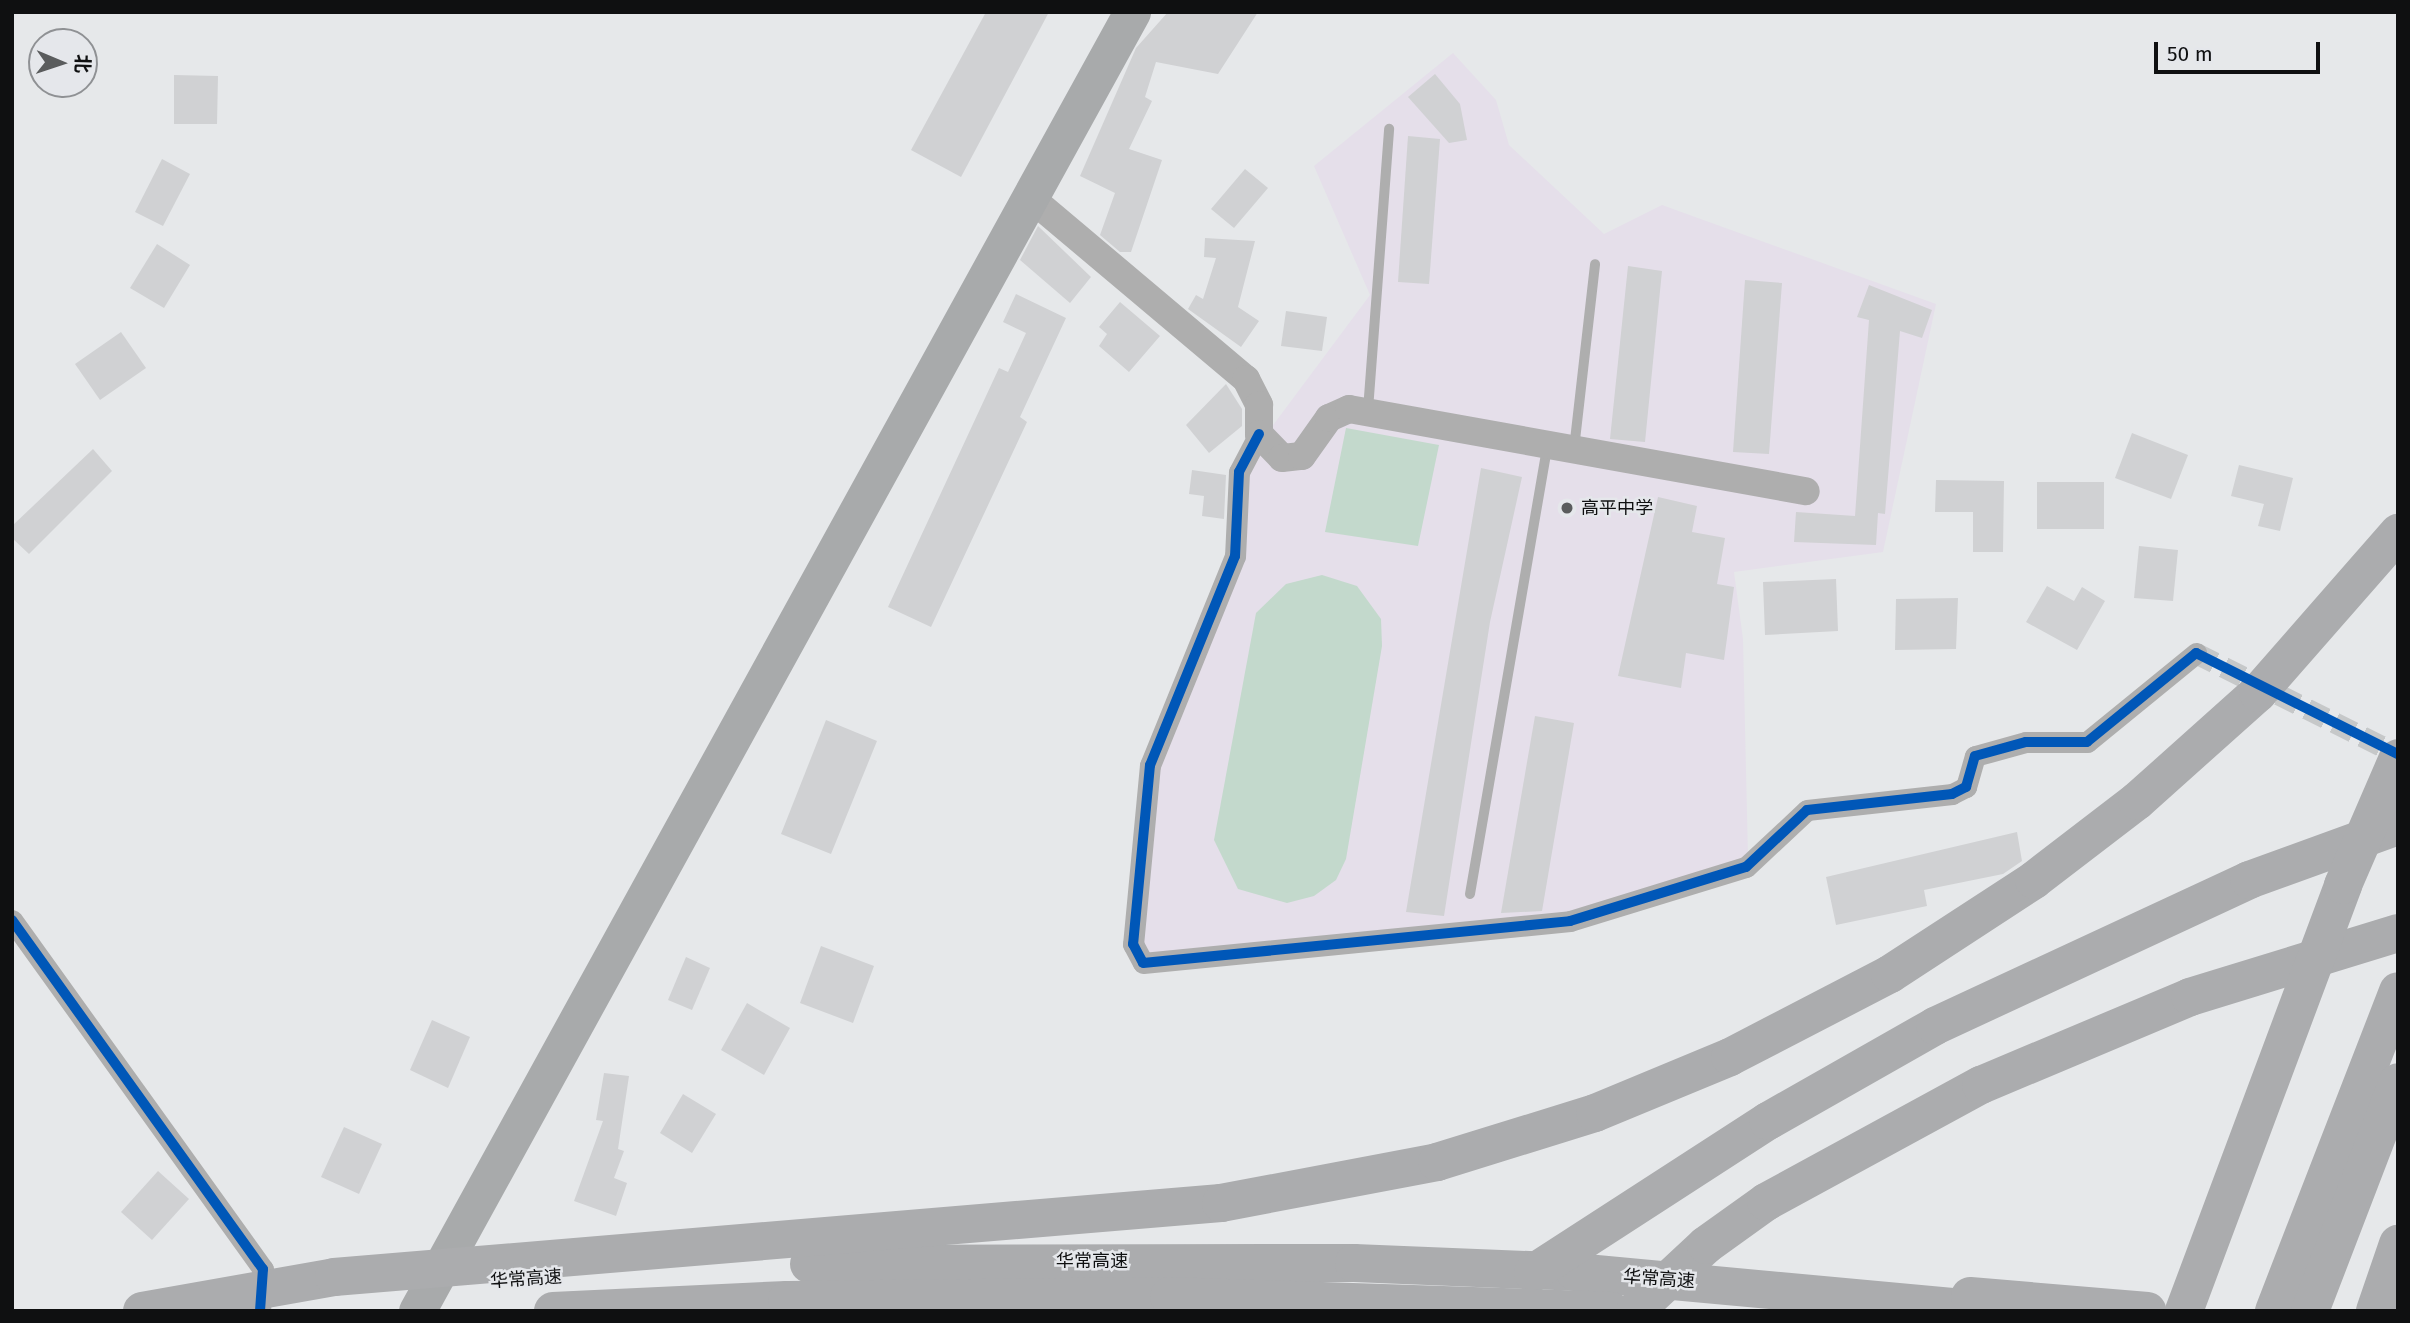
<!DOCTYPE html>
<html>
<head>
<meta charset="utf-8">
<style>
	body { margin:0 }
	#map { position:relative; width:2410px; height:1323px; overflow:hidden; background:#e6e8ea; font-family:"Fira Sans","Noto Sans SC",sans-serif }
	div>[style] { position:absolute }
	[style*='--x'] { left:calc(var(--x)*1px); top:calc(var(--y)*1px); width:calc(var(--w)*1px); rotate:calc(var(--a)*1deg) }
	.education>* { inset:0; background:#e5dfea }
	.green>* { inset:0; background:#c3d9cc }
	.building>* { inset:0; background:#d0d1d3 }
	.minor-tunnel>* { height:21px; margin-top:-10.5px; transform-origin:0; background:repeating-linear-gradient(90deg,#c6c8c9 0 21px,transparent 0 31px) }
	.service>* { height:10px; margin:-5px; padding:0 5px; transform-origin:5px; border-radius:5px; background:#aeaeae }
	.minor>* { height:21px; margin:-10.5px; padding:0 10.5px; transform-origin:10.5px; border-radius:10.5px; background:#aeaeae }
	.tertiary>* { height:28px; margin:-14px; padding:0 14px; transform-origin:14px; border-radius:14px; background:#aeaeae }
	.trunk>* { height:37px; margin:-18.5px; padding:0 18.5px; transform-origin:18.5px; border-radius:18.5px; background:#a8aaab }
	.motorway>* { height:38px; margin:-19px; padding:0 19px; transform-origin:19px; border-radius:19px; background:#abacae }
	.cycleway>* { height:10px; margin:-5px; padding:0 5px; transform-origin:5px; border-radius:5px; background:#0057b8 }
	.dots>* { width:19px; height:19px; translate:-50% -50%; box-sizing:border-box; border:4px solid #e5e7eb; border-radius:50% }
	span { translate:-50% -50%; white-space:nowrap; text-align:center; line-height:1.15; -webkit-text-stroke:5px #e5e7eb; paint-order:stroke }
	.poi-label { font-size:18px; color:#0f1011 }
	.left { translate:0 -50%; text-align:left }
	.street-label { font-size:18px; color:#0f1011 }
	.frame { position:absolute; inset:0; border:14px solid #0f1011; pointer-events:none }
	.north { position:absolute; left:28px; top:28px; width:70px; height:70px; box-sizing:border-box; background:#e5e7eb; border:2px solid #8f9194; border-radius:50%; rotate:92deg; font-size:19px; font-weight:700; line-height:28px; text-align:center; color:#0f1011 }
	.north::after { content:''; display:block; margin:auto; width:24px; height:32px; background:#5a5c5d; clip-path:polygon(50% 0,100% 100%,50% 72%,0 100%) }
	.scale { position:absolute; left:2154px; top:42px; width:166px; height:32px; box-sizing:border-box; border:4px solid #0f1011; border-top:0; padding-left:9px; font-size:21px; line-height:24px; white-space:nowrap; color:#0f1011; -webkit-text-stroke:5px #e5e7eb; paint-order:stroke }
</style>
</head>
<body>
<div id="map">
	<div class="education">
		<i style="clip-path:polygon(1453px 53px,1496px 100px,1509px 145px,1604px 234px,1662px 205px,1936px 304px,1883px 552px,1734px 572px,1743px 639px,1748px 857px,1556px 917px,1142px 959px,1159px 744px,1239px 558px,1244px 464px,1370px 295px,1314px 166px)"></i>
	</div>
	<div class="green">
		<i style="clip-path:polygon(1346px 428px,1439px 445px,1418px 546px,1325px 532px)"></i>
		<i style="clip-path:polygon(1322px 575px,1357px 586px,1381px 619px,1382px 646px,1346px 859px,1336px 880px,1314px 896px,1287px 903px,1238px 889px,1214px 840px,1256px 613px,1286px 584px)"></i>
	</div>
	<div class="building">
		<i style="clip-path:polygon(986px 12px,1049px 12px,961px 177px,911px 150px)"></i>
		<i style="clip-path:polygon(1168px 12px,1258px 12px,1218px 74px,1156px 62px,1145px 97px,1152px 101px,1129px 149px,1162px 160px,1131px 252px,1120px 252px,1100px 235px,1115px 193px,1080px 176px,1136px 48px)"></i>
		<i style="clip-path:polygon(1435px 74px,1460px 104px,1467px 140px,1449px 143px,1408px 97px)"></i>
		<i style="clip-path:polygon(174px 75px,218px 76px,217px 124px,174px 124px)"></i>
		<i style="clip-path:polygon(1408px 136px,1440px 139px,1429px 284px,1398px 282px)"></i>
		<i style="clip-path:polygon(162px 159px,190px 174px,163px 226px,135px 212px)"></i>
		<i style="clip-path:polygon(1245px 169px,1268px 188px,1234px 228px,1211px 209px)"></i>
		<i style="clip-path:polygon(1038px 226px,1091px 277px,1070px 303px,1020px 260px)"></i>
		<i style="clip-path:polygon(1205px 238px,1255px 241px,1238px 307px,1259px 321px,1241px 347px,1188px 309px,1196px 295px,1203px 299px,1216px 258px,1204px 257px)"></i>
		<i style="clip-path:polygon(157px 244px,190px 265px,164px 308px,130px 288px)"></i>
		<i style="clip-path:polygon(1628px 266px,1662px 271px,1645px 442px,1610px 439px)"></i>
		<i style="clip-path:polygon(1745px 280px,1782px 283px,1769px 454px,1733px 452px)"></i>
		<i style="clip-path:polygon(1869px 285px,1932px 310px,1922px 338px,1900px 331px,1885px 514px,1878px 513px,1876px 545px,1794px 542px,1796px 512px,1855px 516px,1869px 320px,1857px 317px)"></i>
		<i style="clip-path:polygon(1016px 294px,1066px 318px,1020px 417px,1027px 422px,931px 627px,888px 607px,999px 368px,1008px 372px,1026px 333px,1003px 322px)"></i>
		<i style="clip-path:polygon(1120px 302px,1160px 336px,1129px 372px,1099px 346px,1107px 334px,1099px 327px)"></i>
		<i style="clip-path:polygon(1286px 311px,1327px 317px,1322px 351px,1281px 346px)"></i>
		<i style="clip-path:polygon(121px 332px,146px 368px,100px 400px,75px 364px)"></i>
		<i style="clip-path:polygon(1226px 384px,1242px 409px,1242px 426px,1209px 453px,1186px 425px)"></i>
		<i style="clip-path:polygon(2132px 433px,2188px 455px,2171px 499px,2115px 478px)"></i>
		<i style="clip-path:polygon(93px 449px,112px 471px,29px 554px,12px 538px,12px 526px)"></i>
		<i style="clip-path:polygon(2239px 465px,2293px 478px,2280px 531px,2258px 526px,2264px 504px,2231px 496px)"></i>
		<i style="clip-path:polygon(1481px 468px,1522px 477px,1490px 622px,1444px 916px,1406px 912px)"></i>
		<i style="clip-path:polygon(1192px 470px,1226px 475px,1224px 519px,1202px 516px,1204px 496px,1189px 494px)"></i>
		<i style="clip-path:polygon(1936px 480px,2004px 481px,2003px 552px,1973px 552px,1973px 512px,1935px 512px)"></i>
		<i style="clip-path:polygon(2037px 482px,2104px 482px,2104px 529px,2037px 529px)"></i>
		<i style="clip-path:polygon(1658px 497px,1697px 506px,1692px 532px,1725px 538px,1717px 584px,1734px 587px,1724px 660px,1686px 653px,1681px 688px,1618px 676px)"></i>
		<i style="clip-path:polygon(2139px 546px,2178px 550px,2173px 601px,2134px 598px)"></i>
		<i style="clip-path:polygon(1836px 579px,1838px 631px,1765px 635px,1763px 582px)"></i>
		<i style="clip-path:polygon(2047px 586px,2074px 601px,2082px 587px,2105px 601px,2077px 650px,2026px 622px)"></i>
		<i style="clip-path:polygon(1958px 598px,1956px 649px,1895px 650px,1896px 599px)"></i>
		<i style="clip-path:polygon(1535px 716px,1574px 723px,1542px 911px,1501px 913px)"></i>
		<i style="clip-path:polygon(826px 720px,877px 741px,831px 854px,781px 834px)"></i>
		<i style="clip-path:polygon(2017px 832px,2022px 861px,2003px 874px,1924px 890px,1927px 906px,1836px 925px,1826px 877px)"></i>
		<i style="clip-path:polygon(821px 946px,874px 966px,853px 1023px,800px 1003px)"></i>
		<i style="clip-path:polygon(686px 957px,710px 968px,692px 1010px,668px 1000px)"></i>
		<i style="clip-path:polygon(747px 1003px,790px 1028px,764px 1075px,721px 1050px)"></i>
		<i style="clip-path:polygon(432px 1020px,470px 1037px,448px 1088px,410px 1070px)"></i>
		<i style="clip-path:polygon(604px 1073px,629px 1076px,618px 1149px,624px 1151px,614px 1178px,627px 1183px,616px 1216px,574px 1201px,603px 1121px,596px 1120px)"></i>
		<i style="clip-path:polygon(683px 1094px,716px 1114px,692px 1153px,660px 1133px)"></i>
		<i style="clip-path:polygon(344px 1127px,382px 1144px,359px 1194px,321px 1177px)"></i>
		<i style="clip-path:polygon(158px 1171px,189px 1199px,152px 1240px,121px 1212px)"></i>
	</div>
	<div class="minor-tunnel">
		<i style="--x:2196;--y:653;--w:226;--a:26.6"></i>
	</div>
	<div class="service">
		<i style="--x:1368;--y:410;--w:282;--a:-85.7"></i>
		<i style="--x:1574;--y:449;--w:186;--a:-83.5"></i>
		<i style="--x:1470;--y:894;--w:454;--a:-80.2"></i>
	</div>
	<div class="minor">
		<i style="--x:1259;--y:434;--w:43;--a:117.8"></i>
		<i style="--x:1239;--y:472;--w:84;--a:92.7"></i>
		<i style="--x:1235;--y:556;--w:226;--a:112.1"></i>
		<i style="--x:1150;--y:765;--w:180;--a:95.4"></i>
		<i style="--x:1133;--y:944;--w:21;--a:62"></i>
		<i style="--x:1143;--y:963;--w:429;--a:-5.6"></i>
		<i style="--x:1570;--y:921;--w:184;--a:-17.1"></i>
		<i style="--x:1746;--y:867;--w:83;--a:-43.1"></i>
		<i style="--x:1807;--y:810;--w:146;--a:-6.3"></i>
		<i style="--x:1952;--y:794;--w:16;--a:-27"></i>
		<i style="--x:1966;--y:787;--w:32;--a:-74"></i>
		<i style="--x:1975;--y:756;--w:53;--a:-15.4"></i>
		<i style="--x:2026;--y:742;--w:61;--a:0"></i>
		<i style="--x:2087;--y:742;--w:141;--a:-39.2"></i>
		<i style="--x:12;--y:920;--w:430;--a:54.3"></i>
		<i style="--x:263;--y:1269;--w:42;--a:94.1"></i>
	</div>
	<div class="tertiary">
		<i style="--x:1032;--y:199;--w:280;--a:40.1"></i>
		<i style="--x:1246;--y:379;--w:29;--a:63"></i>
		<i style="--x:1259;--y:405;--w:29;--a:90"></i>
		<i style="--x:1259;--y:434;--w:33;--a:46"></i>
		<i style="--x:1282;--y:458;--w:20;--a:-6"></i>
		<i style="--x:1302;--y:456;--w:47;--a:-54.6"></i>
		<i style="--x:1329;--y:418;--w:22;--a:-24"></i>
		<i style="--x:1349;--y:409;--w:464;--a:10.2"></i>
	</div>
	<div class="trunk">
		<i style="--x:417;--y:1311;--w:1483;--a:-61.17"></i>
	</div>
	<div class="motorway">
		<i style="--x:809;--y:1264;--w:545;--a:-0.11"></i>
		<i style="--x:1354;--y:1263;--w:221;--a:2.3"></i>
		<i style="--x:1575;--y:1272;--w:425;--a:5.3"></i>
		<i style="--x:1533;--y:1273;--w:280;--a:-32.9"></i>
		<i style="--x:1768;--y:1121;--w:192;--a:-29.6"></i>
		<i style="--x:1935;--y:1026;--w:346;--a:-24.9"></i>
		<i style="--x:2249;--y:880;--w:158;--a:-19.9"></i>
		<i style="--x:1970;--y:1296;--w:178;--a:4.8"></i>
		<i style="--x:142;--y:1311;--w:195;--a:-10"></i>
		<i style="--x:334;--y:1277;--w:890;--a:-4.77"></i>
		<i style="--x:1221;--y:1203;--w:220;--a:-10.7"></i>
		<i style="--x:1437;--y:1162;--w:165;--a:-17.2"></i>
		<i style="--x:1595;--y:1113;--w:146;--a:-22.5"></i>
		<i style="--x:1730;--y:1057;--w:180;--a:-27.4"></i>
		<i style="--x:1890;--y:974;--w:172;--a:-33.1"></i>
		<i style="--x:2034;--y:880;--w:130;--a:-37.5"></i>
		<i style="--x:2137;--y:801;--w:162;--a:-41.8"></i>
		<i style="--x:2258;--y:693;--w:213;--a:-48.8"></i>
		<i style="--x:553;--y:1311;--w:234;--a:-2.7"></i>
		<i style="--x:787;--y:1300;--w:382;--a:-0.6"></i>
		<i style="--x:1169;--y:1296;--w:442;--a:1.9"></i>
		<i style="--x:1635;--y:1311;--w:97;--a:-42.9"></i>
		<i style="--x:1706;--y:1245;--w:74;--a:-35.6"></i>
		<i style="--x:1766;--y:1202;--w:245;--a:-28.6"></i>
		<i style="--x:1981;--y:1085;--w:227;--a:-22.8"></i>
		<i style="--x:2190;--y:997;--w:218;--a:-17.1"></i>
		<i style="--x:2184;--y:1311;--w:455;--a:-69.5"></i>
		<i style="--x:2343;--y:885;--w:138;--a:-66.6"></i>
		<i style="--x:2274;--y:1311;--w:343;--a:-68.8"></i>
		<i style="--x:2310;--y:1311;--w:245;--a:-69"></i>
		<i style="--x:2375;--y:1311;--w:71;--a:-71.1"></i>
	</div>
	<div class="cycleway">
		<i style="--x:1259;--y:434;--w:43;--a:117.8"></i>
		<i style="--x:1239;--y:472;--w:84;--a:92.7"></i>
		<i style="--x:1235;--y:556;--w:226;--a:112.1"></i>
		<i style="--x:1150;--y:765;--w:180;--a:95.4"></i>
		<i style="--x:1133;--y:944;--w:21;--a:62"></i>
		<i style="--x:1143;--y:963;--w:429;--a:-5.6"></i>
		<i style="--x:1570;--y:921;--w:184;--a:-17.1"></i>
		<i style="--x:1746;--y:867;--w:83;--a:-43.1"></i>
		<i style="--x:1807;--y:810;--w:146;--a:-6.3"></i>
		<i style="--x:1952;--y:794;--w:16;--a:-27"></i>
		<i style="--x:1966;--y:787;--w:32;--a:-74"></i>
		<i style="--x:1975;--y:756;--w:53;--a:-15.4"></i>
		<i style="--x:2026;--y:742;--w:61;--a:0"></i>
		<i style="--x:2087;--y:742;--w:141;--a:-39.2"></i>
		<i style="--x:2196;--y:653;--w:226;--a:26.6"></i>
		<i style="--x:12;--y:920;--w:430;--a:54.3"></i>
		<i style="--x:263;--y:1269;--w:42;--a:94.1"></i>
	</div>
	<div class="dots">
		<i style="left:1567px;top:508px;background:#5a5c5d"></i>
	</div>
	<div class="poi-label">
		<span class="left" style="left:1581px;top:508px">高平中学</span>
	</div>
	<div class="street-label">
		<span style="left:1092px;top:1261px">华常高速</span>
		<span style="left:526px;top:1279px;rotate:-4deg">华常高速</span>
		<span style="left:1659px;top:1279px;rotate:4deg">华常高速</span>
	</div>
	<div class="frame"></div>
	<div class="north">北</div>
	<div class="scale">50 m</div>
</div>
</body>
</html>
